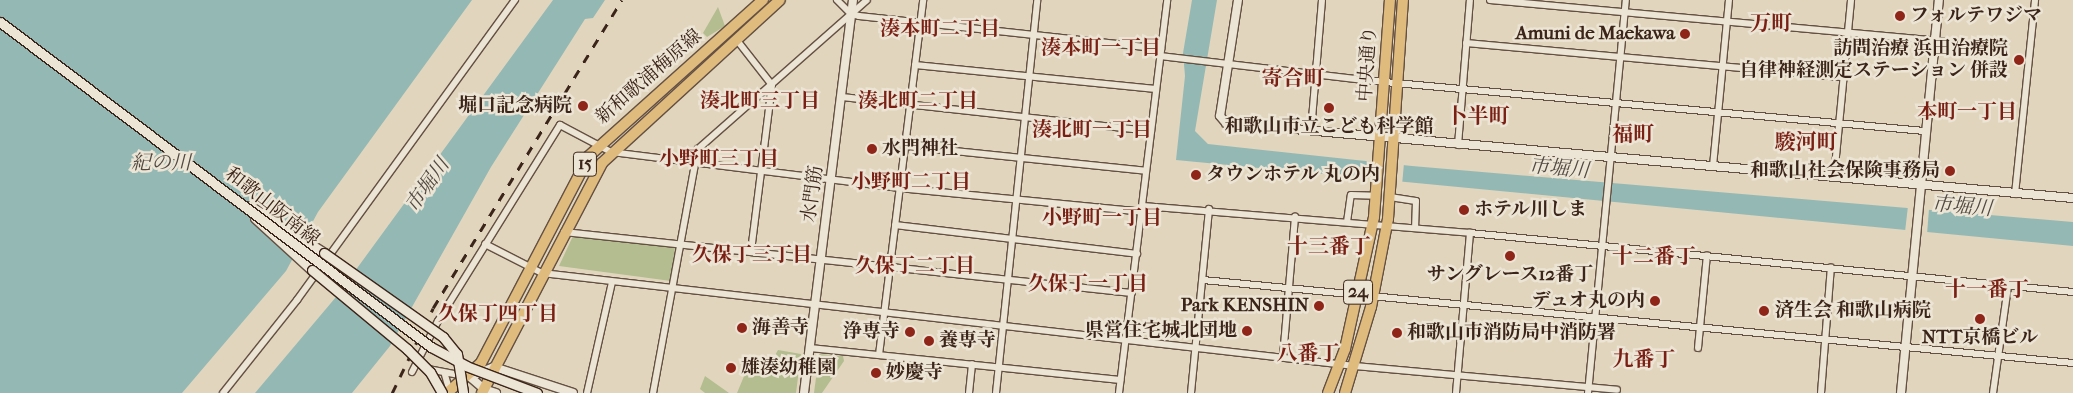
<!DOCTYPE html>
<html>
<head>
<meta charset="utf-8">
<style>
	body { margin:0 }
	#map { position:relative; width:2073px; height:393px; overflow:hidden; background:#e1d6bd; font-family:"IM FELL French Canon","Noto Serif JP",serif }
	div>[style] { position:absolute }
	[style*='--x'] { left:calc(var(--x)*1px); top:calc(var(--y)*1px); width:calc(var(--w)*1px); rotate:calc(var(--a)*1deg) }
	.green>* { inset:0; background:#b3bd90 }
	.water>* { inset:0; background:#94b9b5 }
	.pier>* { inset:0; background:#e1d6bd }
	.roads { filter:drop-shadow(1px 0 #645042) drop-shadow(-1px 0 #645042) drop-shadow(0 1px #645042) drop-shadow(0 -1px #645042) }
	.minor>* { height:6px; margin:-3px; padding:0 3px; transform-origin:3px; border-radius:3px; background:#ece4d4 }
	.tertiary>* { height:8px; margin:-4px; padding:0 4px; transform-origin:4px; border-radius:4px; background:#ece4d4 }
	.secondary>* { height:9px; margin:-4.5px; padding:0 4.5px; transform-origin:4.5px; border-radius:4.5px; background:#ece4d4 }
	.primary>* { height:10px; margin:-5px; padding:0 5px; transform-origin:5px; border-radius:5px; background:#e0bb7e }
	.trunk>* { height:10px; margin:-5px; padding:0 5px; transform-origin:5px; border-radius:5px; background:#e0bb7e }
	.rail>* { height:2.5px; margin-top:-1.25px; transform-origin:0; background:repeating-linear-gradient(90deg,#3b2419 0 9px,transparent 0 18px) }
	.bridges { filter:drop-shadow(1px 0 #3b2419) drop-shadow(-1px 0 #3b2419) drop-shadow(0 1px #3b2419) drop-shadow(0 -1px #3b2419) }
	.secondary-bridge>* { height:9px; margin:-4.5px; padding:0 4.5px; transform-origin:4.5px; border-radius:4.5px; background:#ece4d4 }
	.dots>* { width:14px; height:14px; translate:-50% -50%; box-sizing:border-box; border:2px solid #ece4d4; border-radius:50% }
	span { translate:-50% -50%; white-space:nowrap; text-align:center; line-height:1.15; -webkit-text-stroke:5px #ece4d4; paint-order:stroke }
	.shield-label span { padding:1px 4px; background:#ece4d4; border:1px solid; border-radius:4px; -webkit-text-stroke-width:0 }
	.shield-label { font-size:18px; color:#3b2419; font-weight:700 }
	.poi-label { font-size:19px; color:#3b2419; font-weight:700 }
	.left { translate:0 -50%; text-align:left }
	.right { translate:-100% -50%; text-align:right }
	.street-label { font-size:19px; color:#3b2419 }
	.neighbourhood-label { font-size:20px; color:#7a1f14; font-weight:700 }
	.water-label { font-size:20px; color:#514940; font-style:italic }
	.quarter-label { font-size:21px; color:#7a1f14; font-weight:700 }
</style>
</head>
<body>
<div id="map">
	<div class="green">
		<i style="clip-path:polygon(718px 7px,725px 26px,707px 37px,703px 33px)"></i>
		<i style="clip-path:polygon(573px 236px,675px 247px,671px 281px,559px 266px)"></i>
		<i style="clip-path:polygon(778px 350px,801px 354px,796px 393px,737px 393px,752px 357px,770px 364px)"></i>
		<i style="clip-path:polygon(819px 354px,843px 356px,844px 361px,822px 393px,814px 393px)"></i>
		<i style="clip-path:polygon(705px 376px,729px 393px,705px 393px,700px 389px)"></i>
	</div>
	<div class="water">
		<i style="clip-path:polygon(0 0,472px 0,318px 212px,286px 271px,182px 393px,0 393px)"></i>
		<i style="clip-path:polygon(553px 0,605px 0,593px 18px,585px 19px,491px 167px,390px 346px,352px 393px,255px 393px,336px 297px)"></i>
		<i style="clip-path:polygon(1192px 0,1217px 0,1195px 131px,1208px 144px,1412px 166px,2073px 222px,2073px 246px,1176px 160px,1185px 76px,1183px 53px)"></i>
	</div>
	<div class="pier">
		<i style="clip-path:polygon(1370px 159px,1404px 163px,1402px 185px,1368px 183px)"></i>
		<i style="clip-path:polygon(1908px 206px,1929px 209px,1927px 234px,1905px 232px)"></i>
	</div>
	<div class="roads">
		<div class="minor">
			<i style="--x:837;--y:0;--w:20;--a:45"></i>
			<i style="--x:851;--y:14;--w:8;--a:14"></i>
			<i style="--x:859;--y:16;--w:304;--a:6.2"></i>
			<i style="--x:1490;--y:0;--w:455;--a:5.2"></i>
			<i style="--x:736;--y:39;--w:58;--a:52"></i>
			<i style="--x:772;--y:85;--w:167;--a:97.2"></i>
			<i style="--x:1466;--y:43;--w:379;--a:5.2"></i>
			<i style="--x:1160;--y:56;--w:214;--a:6.7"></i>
			<i style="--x:1373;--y:81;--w:554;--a:5.18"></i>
			<i style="--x:915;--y:65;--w:242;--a:5.7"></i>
			<i style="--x:842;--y:97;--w:311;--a:6.3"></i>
			<i style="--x:1311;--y:131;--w:131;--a:-85.2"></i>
			<i style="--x:1458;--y:145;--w:145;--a:-85.3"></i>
			<i style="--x:906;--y:146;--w:241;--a:5.9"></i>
			<i style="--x:1713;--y:166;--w:167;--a:-84.5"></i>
			<i style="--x:1834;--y:177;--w:178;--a:-84.5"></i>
			<i style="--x:2015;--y:194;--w:195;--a:-84.1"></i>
			<i style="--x:1390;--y:197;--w:26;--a:9"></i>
			<i style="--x:1416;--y:201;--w:27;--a:92"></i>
			<i style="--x:1143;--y:206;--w:328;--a:4.7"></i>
			<i style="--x:1470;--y:233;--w:606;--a:5.59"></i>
			<i style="--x:1347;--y:222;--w:27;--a:-82"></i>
			<i style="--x:1351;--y:195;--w:25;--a:2"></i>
			<i style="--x:895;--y:225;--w:244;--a:6.8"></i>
			<i style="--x:564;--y:232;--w:571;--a:6.13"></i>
			<i style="--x:485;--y:244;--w:64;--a:27"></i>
			<i style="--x:542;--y:273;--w:818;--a:6.53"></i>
			<i style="--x:1355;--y:366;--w:263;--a:5.2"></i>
			<i style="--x:1203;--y:280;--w:874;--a:5.45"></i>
			<i style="--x:810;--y:348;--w:312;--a:5.9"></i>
			<i style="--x:1698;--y:348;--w:93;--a:-84.5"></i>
			<i style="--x:879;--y:355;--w:358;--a:-82.9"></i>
			<i style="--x:1283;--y:357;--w:141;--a:-85.1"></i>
			<i style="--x:428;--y:369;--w:37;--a:11"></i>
			<i style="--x:412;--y:372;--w:57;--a:-63"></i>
			<i style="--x:438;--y:321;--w:231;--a:-58.1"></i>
			<i style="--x:560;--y:125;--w:58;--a:27.9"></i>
			<i style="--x:611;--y:152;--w:290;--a:7.1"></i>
			<i style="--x:899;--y:188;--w:244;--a:5.6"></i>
			<i style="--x:445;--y:375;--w:15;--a:74"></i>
			<i style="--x:223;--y:393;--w:119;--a:-51.5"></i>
			<i style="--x:297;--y:300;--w:371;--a:-54"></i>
			<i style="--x:587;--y:393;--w:114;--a:-77.3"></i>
			<i style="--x:653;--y:393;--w:248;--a:-79.6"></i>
			<i style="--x:698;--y:149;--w:225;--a:-41.4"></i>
			<i style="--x:969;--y:393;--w:29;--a:-84"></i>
			<i style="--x:996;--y:393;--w:395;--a:-84"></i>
			<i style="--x:1119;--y:393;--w:396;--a:-83"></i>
			<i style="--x:1191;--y:393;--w:185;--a:-84.4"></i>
			<i style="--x:1456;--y:393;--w:161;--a:-85"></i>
			<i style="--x:1588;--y:393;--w:395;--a:-84.5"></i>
			<i style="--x:1821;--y:393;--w:126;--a:-85.5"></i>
			<i style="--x:1993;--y:393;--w:108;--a:-82"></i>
		</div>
		<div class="tertiary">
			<i style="--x:1238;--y:0;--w:117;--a:98.8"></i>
			<i style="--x:1220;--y:116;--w:9;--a:49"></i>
			<i style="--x:1226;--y:123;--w:850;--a:5.06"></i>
			<i style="--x:496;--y:393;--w:13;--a:-162"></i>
			<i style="--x:484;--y:389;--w:18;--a:-139"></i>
			<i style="--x:470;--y:377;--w:26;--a:-23"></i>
			<i style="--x:494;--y:367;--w:83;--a:18.2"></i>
			<i style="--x:804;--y:393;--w:396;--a:-82.9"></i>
			<i style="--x:1901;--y:393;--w:395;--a:-84.5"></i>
		</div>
		<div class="secondary">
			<i style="--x:250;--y:206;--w:88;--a:32.4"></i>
			<i style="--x:255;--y:218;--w:77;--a:42.4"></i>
		</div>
		<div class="primary">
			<i style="--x:447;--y:393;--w:45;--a:-41.4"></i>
			<i style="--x:481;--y:363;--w:233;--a:-62.4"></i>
			<i style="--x:589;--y:156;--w:234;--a:-41.9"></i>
			<i style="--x:482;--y:393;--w:259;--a:-62.4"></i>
			<i style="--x:602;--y:163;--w:241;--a:-42.5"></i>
		</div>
		<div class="trunk">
			<i style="--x:1328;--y:393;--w:47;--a:-68.9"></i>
			<i style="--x:1345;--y:349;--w:135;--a:-77.6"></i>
			<i style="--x:1374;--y:217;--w:218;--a:-85.8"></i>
			<i style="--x:1345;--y:393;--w:90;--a:-73.2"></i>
			<i style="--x:1371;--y:307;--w:90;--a:-79.1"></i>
			<i style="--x:1388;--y:219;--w:220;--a:-86.1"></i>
		</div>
	</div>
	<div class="rail">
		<i style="--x:392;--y:393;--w:94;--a:-64.2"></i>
		<i style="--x:433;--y:308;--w:361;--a:-58.5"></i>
	</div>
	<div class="bridges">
		<div class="secondary-bridge">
			<i style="--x:0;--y:22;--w:540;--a:37.02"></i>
			<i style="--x:431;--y:347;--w:40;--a:28"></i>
			<i style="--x:466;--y:366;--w:76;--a:20.8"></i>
			<i style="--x:324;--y:253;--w:146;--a:35.2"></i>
			<i style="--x:443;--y:337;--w:22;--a:51"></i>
			<i style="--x:457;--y:354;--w:39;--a:81"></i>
			<i style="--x:312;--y:270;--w:124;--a:39.7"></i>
			<i style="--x:407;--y:349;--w:33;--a:45"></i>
			<i style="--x:430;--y:372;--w:24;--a:60"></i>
		</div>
	</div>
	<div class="dots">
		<i style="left:1900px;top:16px;background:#8f2418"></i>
		<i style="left:1685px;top:34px;background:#8f2418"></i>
		<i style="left:2019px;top:60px;background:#8f2418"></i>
		<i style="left:583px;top:106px;background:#8f2418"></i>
		<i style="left:1329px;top:108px;background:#8f2418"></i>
		<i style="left:872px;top:149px;background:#8f2418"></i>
		<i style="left:1950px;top:171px;background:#8f2418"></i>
		<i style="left:1196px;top:175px;background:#8f2418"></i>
		<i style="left:1464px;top:210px;background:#8f2418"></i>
		<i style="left:1510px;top:256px;background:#8f2418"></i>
		<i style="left:1655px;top:301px;background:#8f2418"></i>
		<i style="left:1319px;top:306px;background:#8f2418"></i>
		<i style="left:1764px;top:311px;background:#8f2418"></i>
		<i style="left:1980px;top:319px;background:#8f2418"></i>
		<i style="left:742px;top:328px;background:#8f2418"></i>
		<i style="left:1247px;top:331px;background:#8f2418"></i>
		<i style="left:910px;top:332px;background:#8f2418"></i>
		<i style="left:1397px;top:333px;background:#8f2418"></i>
		<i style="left:929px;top:341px;background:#8f2418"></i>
		<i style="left:731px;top:368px;background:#8f2418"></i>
		<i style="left:876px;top:373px;background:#8f2418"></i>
	</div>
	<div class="shield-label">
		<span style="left:585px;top:164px">15</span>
		<span style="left:1358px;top:292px">24</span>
	</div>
	<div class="poi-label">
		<span class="left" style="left:1910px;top:16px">フォルテワジマ</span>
		<span class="right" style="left:1675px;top:34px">Amuni de Maekawa</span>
		<span class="right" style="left:2008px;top:60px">訪問治療 浜田治療院<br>自律神経測定ステーション 併設</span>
		<span class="right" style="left:572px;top:106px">堀口記念病院</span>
		<span style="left:1329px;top:127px">和歌山市立こども科学館</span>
		<span class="left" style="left:882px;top:149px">水門神社</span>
		<span class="right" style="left:1940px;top:171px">和歌山社会保険事務局</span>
		<span class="left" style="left:1206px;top:175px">タウンホテル 丸の内</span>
		<span class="left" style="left:1474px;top:210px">ホテル川しま</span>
		<span style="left:1510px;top:275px">サングレース12番丁</span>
		<span class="right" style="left:1645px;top:301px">デュオ丸の内</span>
		<span class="right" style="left:1309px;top:306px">Park KENSHIN</span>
		<span class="left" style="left:1775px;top:311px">済生会 和歌山病院</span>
		<span class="left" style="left:752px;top:328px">海善寺</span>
		<span class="right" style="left:1237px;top:331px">県営住宅城北団地</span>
		<span class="right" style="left:900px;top:332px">浄専寺</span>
		<span class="left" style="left:1407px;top:333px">和歌山市消防局中消防署</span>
		<span style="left:1980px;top:338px">NTT京橋ビル</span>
		<span class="left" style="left:939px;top:341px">養専寺</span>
		<span class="left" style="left:741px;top:368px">雄湊幼稚園</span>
		<span class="left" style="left:886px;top:373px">妙慶寺</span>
	</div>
	<div class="street-label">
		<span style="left:1368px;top:64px;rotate:-86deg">中央通り</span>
		<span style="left:649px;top:77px;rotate:-41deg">新和歌浦梅原線</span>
		<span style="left:813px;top:194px;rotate:-82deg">水門筋</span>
		<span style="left:272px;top:207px;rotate:38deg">和歌山阪南線</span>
	</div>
	<div class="neighbourhood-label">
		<span style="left:940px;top:28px">湊本町二丁目</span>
		<span style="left:1101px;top:47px">湊本町一丁目</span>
		<span style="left:760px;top:100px">湊北町三丁目</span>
		<span style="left:918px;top:100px">湊北町二丁目</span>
		<span style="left:1967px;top:111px">本町一丁目</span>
		<span style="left:1092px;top:129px">湊北町一丁目</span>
		<span style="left:719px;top:158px">小野町三丁目</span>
		<span style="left:911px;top:181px">小野町二丁目</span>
		<span style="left:1102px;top:217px">小野町一丁目</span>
		<span style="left:752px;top:254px">久保丁三丁目</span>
		<span style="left:915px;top:265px">久保丁二丁目</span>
		<span style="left:1088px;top:283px">久保丁一丁目</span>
		<span style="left:498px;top:313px">久保丁四丁目</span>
	</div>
	<div class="water-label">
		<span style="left:161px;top:162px">紀の川</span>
		<span style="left:1559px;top:168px;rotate:5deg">市堀川</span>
		<span style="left:427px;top:185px;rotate:-55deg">市堀川</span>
		<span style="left:1962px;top:206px;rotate:5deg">市堀川</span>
	</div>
	<div class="quarter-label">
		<span style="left:1771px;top:23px">万町</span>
		<span style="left:1293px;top:78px">寄合町</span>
		<span style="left:1478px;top:116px">卜半町</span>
		<span style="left:1633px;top:134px">福町</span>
		<span style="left:1806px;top:142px">駿河町</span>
		<span style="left:1329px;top:246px">十三番丁</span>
		<span style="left:1654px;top:256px">十二番丁</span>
		<span style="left:1987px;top:289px">十一番丁</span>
		<span style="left:1308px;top:353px">八番丁</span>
		<span style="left:1644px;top:359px">九番丁</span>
	</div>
</div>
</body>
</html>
